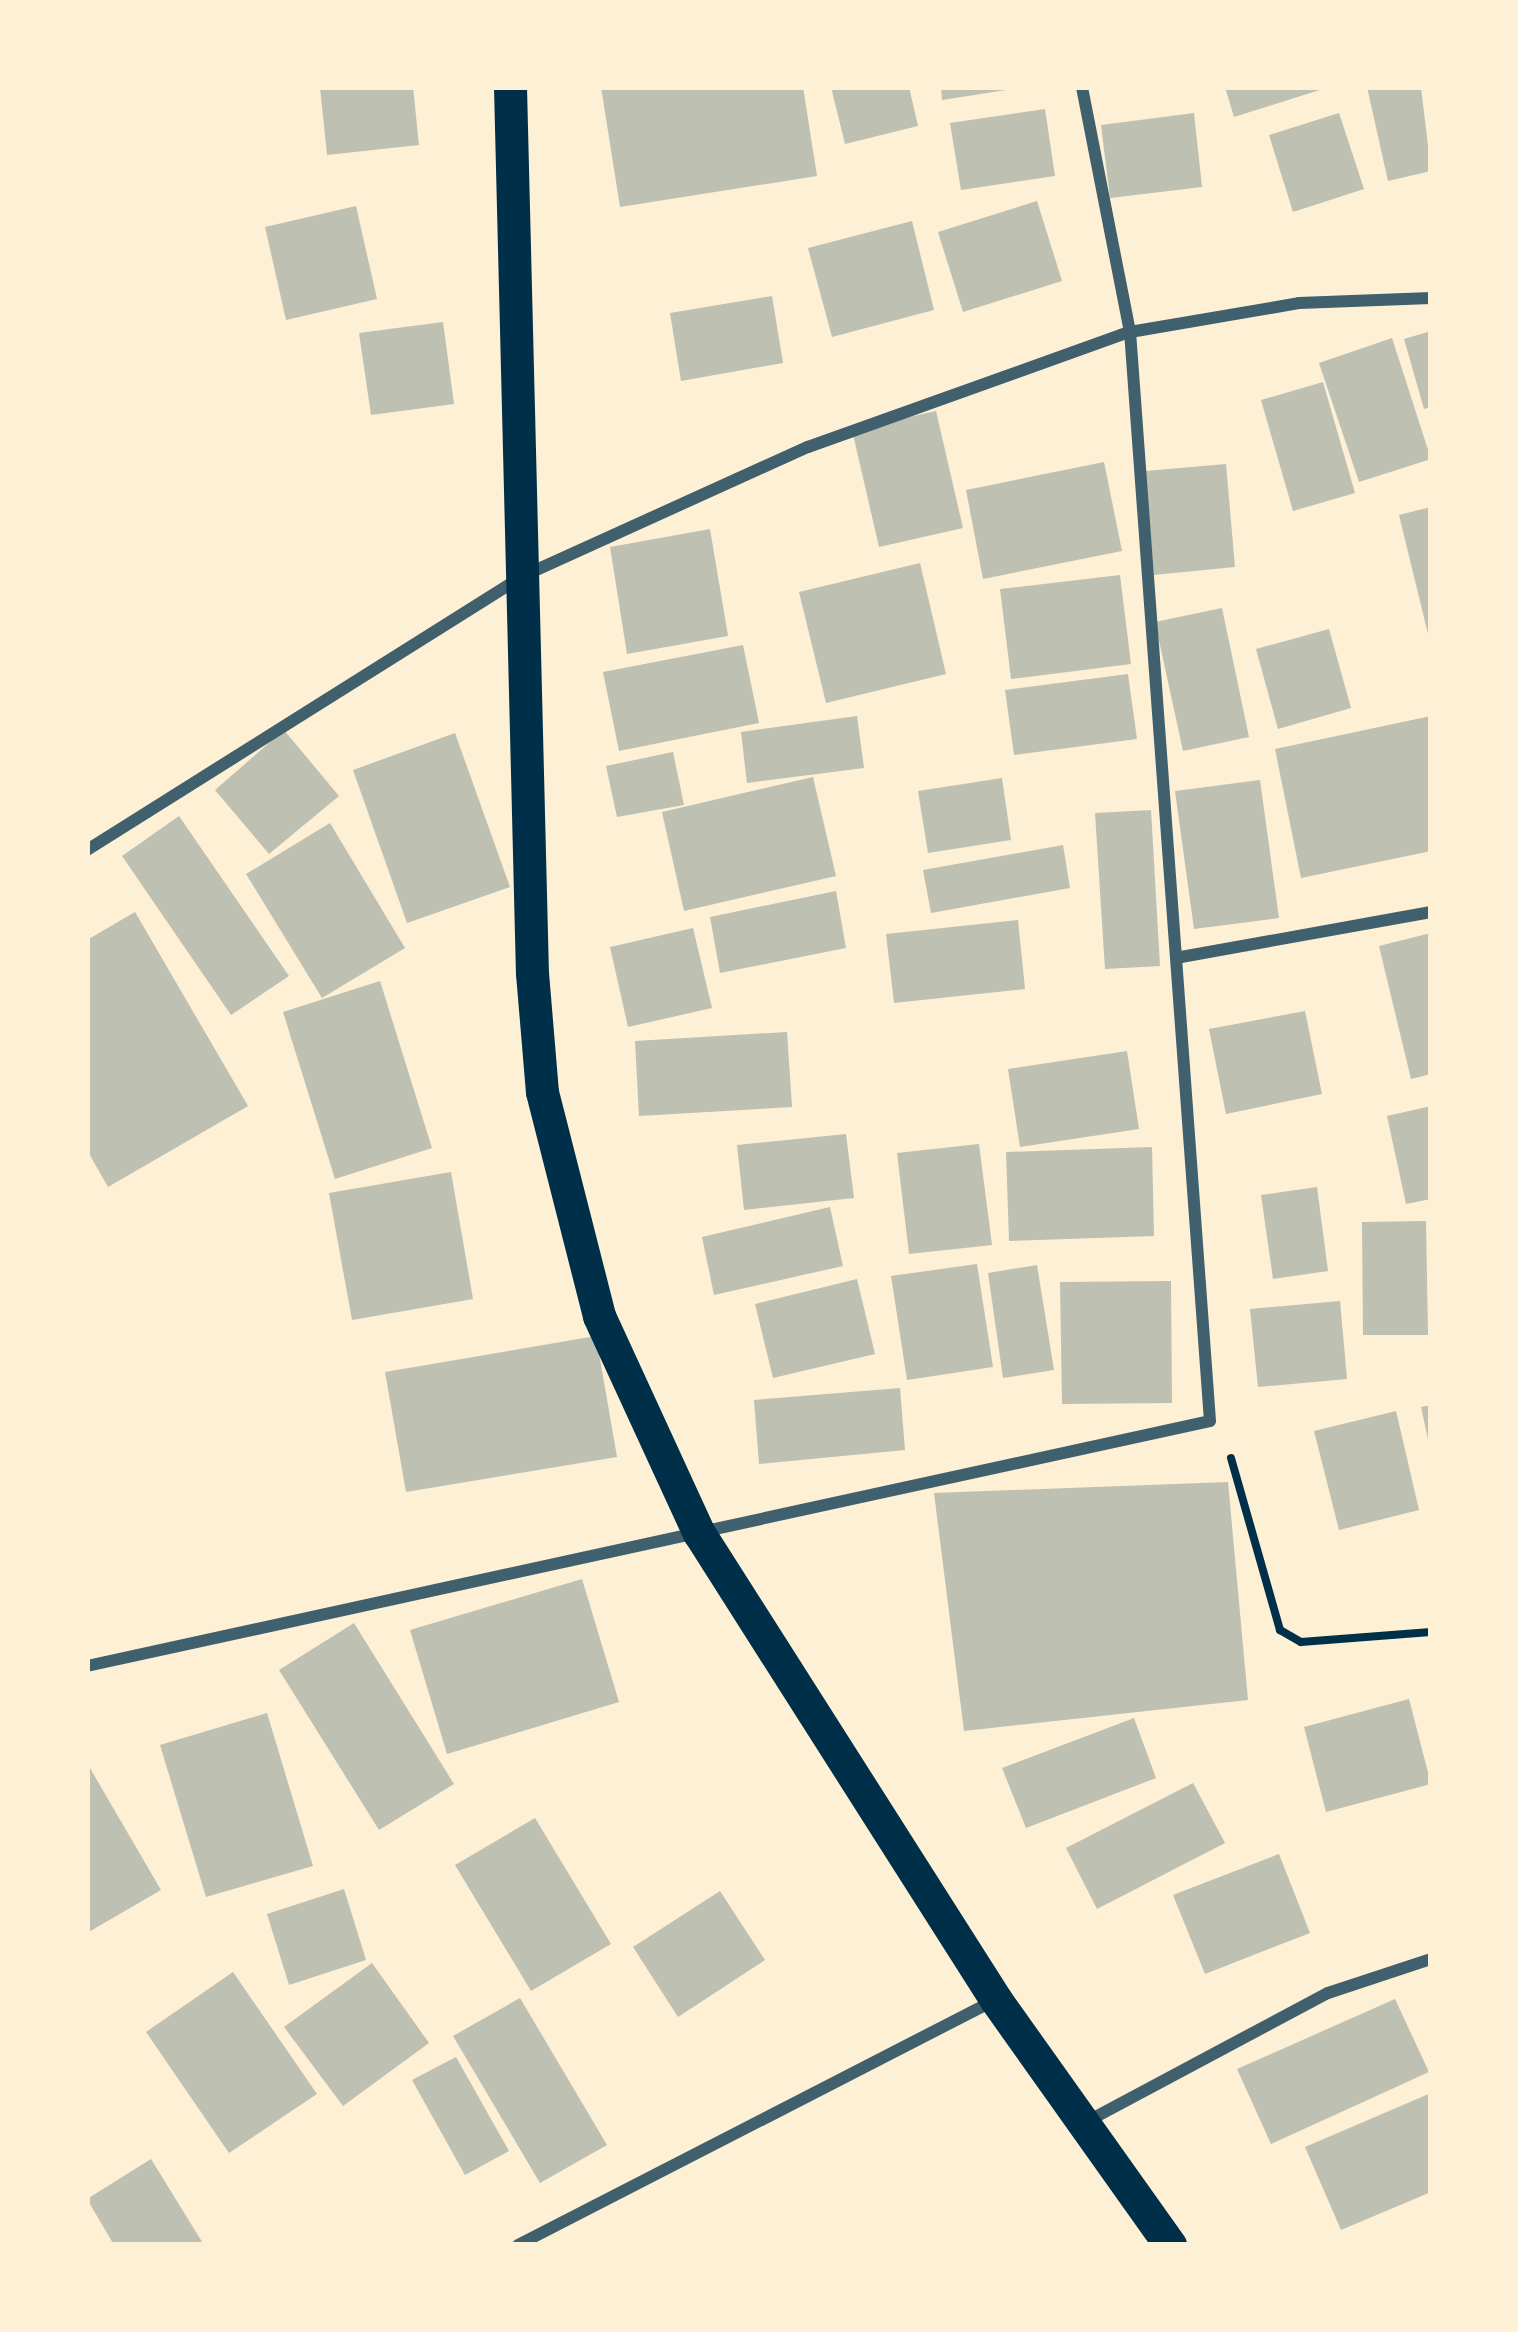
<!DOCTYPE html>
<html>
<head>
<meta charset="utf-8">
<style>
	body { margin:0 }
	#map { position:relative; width:1518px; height:2332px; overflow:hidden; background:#fdf0d5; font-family:Poppins,sans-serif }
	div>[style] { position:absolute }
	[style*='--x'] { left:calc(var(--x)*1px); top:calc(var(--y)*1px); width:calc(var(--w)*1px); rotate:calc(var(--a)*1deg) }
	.building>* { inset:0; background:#bec0b2 }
	.path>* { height:8px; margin:-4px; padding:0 4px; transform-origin:4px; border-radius:4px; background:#003049 }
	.minor>* { height:12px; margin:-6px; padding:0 6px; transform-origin:6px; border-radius:6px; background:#3f606c }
	.trunk>* { height:33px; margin:-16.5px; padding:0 16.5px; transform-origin:16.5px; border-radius:16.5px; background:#003049 }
	span { translate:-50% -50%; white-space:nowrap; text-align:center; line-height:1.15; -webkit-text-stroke:9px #fdf0d5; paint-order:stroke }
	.frame { position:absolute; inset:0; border:90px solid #fdf0d5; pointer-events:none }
</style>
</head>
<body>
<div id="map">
	<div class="building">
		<i style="clip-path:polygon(320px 87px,413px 87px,419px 145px,327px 155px)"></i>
		<i style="clip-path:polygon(601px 87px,803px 87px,817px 176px,620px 207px)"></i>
		<i style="clip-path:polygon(831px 87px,909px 87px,918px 126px,845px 144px)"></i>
		<i style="clip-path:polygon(941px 87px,1005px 87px,1006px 90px,942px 100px)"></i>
		<i style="clip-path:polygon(1225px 87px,1326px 87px,1326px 88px,1234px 117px)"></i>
		<i style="clip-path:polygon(1367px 87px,1421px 87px,1431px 171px,1388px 181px)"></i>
		<i style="clip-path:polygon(1045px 109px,1055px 176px,961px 190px,950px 123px)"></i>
		<i style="clip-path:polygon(1194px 113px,1202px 187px,1110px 198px,1101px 125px)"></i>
		<i style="clip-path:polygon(1339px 113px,1364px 189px,1293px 212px,1269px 135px)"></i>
		<i style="clip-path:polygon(1037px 201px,1062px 281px,963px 312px,938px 232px)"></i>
		<i style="clip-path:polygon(356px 206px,377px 299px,286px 320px,265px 227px)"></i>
		<i style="clip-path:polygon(912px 221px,934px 310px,832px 337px,808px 248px)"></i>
		<i style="clip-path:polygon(772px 296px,783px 363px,681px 381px,670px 313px)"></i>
		<i style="clip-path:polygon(443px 322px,454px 404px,371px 415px,359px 333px)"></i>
		<i style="clip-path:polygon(1431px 331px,1431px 407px,1424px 409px,1404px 339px)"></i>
		<i style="clip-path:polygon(1392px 338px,1431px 459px,1359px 482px,1319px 363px)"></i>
		<i style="clip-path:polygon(1323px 382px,1355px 493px,1293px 511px,1261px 400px)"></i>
		<i style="clip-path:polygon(936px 411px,963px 528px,879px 547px,852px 430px)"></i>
		<i style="clip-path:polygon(1104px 462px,1122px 551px,983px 579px,966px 490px)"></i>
		<i style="clip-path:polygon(1226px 464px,1235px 567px,1154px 575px,1145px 471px)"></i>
		<i style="clip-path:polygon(1431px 507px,1431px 638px,1429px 638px,1399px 515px)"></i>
		<i style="clip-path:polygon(710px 529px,728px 636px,627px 654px,610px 547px)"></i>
		<i style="clip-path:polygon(920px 563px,946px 674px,826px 703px,799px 592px)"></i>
		<i style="clip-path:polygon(1120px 575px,1131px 664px,1011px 679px,1000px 589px)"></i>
		<i style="clip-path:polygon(1222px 608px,1249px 737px,1183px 751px,1155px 622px)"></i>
		<i style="clip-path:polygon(1329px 629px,1351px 708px,1278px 729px,1256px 649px)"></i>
		<i style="clip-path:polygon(743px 645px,759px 723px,619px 751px,603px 672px)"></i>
		<i style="clip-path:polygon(1128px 674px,1137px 739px,1014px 755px,1005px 690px)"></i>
		<i style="clip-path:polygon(857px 716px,864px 768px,747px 783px,741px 732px)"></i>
		<i style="clip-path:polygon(1431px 716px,1431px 851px,1301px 878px,1275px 749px)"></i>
		<i style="clip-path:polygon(284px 730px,339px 796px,269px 854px,215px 790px)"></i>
		<i style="clip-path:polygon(455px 733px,510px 887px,407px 923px,353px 770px)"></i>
		<i style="clip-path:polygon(673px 752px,684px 805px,617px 817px,606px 766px)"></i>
		<i style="clip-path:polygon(813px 777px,836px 876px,684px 911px,662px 812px)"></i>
		<i style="clip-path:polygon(1002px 778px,1011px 840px,928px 853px,918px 791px)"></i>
		<i style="clip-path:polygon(1260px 780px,1279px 918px,1194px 929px,1175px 791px)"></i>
		<i style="clip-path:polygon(1151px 810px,1160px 966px,1105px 969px,1095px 813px)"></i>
		<i style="clip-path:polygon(179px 816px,289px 976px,231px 1015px,122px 856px)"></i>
		<i style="clip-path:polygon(330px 823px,405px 948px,322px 998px,246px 874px)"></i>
		<i style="clip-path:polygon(1063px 845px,1070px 888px,931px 913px,923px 870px)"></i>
		<i style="clip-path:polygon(836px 891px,846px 948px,720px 973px,710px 917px)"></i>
		<i style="clip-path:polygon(135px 912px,248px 1106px,108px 1187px,87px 1150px,87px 940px)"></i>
		<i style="clip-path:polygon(1018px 920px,1025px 989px,894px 1003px,886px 934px)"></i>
		<i style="clip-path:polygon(693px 928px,712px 1008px,628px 1027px,610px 947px)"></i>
		<i style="clip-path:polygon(1431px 933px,1431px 1074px,1411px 1079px,1379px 946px)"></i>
		<i style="clip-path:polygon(380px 981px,432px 1148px,335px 1179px,283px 1012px)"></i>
		<i style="clip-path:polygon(1305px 1011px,1322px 1094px,1226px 1114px,1209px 1029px)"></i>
		<i style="clip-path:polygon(787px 1032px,792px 1107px,639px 1116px,635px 1041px)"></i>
		<i style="clip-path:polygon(1127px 1051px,1139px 1129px,1020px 1147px,1008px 1069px)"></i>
		<i style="clip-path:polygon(1431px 1106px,1431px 1199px,1406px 1204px,1387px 1116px)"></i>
		<i style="clip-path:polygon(846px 1134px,854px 1198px,744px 1210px,737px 1145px)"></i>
		<i style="clip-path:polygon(979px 1144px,992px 1245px,909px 1254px,897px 1153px)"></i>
		<i style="clip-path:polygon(1152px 1147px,1154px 1236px,1009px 1241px,1006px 1152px)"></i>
		<i style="clip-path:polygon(451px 1172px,473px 1299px,352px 1320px,329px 1193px)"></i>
		<i style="clip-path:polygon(1317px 1187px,1328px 1271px,1273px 1279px,1261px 1195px)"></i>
		<i style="clip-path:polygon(830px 1207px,843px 1266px,714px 1295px,702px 1237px)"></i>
		<i style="clip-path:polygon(1426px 1221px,1428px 1335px,1363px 1335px,1362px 1222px)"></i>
		<i style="clip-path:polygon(977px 1264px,993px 1367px,907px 1380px,891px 1276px)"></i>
		<i style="clip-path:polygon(1037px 1265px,1054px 1370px,1003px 1378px,988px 1273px)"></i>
		<i style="clip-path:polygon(857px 1279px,875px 1354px,773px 1378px,755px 1304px)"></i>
		<i style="clip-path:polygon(1171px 1281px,1172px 1403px,1062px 1404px,1060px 1282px)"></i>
		<i style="clip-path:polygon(1340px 1301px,1347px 1379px,1258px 1387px,1250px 1309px)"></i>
		<i style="clip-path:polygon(596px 1336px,617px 1457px,406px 1492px,385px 1372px)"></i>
		<i style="clip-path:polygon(900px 1388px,905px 1450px,759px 1464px,754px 1400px)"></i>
		<i style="clip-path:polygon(1431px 1405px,1431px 1444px,1429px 1444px,1421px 1407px)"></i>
		<i style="clip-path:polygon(1396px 1411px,1419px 1510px,1339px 1530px,1314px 1431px)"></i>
		<i style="clip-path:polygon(1228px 1482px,1248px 1700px,964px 1731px,934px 1493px)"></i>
		<i style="clip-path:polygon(582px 1579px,619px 1702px,447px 1754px,410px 1630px)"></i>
		<i style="clip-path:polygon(354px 1623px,454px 1784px,379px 1830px,279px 1670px)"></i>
		<i style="clip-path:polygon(1409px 1699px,1431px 1784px,1326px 1812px,1304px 1727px)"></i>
		<i style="clip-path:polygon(267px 1713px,313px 1866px,206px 1897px,160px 1745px)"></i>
		<i style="clip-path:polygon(1134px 1718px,1156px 1778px,1026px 1828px,1002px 1768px)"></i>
		<i style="clip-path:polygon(87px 1763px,161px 1890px,87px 1933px)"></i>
		<i style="clip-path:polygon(1193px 1783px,1225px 1843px,1097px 1909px,1066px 1848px)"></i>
		<i style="clip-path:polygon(535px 1818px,611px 1944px,531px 1991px,455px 1865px)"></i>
		<i style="clip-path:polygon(1279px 1854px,1310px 1933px,1205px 1974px,1173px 1895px)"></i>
		<i style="clip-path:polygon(344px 1889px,366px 1960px,289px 1985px,267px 1914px)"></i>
		<i style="clip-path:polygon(720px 1891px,765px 1960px,678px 2017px,633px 1947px)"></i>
		<i style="clip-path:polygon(372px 1963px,429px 2043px,343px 2106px,284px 2027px)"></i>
		<i style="clip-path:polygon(233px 1972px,317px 2094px,229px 2153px,146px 2032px)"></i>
		<i style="clip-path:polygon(520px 1998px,607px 2145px,540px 2183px,453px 2036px)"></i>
		<i style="clip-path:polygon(1395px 1999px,1429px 2072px,1271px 2144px,1237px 2069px)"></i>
		<i style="clip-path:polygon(456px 2057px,509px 2151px,465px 2175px,412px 2080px)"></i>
		<i style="clip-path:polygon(1431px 2093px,1431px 2192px,1341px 2230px,1305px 2147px)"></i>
		<i style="clip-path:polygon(151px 2159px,204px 2245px,114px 2245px,87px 2199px)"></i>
	</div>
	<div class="path">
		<i style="--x:1231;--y:1458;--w:179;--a:74.1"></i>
		<i style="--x:1280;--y:1630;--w:24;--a:30"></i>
		<i style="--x:1301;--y:1642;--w:130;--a:-4.4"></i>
	</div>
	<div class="minor">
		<i style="--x:87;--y:850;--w:515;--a:-32.15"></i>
		<i style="--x:523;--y:576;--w:313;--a:-24.4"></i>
		<i style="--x:808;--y:447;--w:342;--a:-19.7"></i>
		<i style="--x:1130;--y:332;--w:171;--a:-9.7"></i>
		<i style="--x:1299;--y:303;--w:132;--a:-2.2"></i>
		<i style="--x:1181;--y:957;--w:254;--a:-10.2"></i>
		<i style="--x:87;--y:1666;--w:1149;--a:-12.31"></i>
		<i style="--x:1210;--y:1421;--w:1092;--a:-94.2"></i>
		<i style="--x:1130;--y:332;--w:250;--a:-101.1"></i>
		<i style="--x:1086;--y:2122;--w:274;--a:-28.1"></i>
		<i style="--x:1328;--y:1993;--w:108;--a:-18.3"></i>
		<i style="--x:518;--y:2245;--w:536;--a:-27.19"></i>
	</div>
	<div class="trunk">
		<i style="--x:510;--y:87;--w:886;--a:88.58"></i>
		<i style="--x:532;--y:973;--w:119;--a:85.2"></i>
		<i style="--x:542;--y:1092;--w:231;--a:75.7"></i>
		<i style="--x:599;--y:1316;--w:239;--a:65.3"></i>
		<i style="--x:699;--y:1533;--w:553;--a:57.54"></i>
		<i style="--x:996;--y:2000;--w:301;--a:54.6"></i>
	</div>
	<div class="frame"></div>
</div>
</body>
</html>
